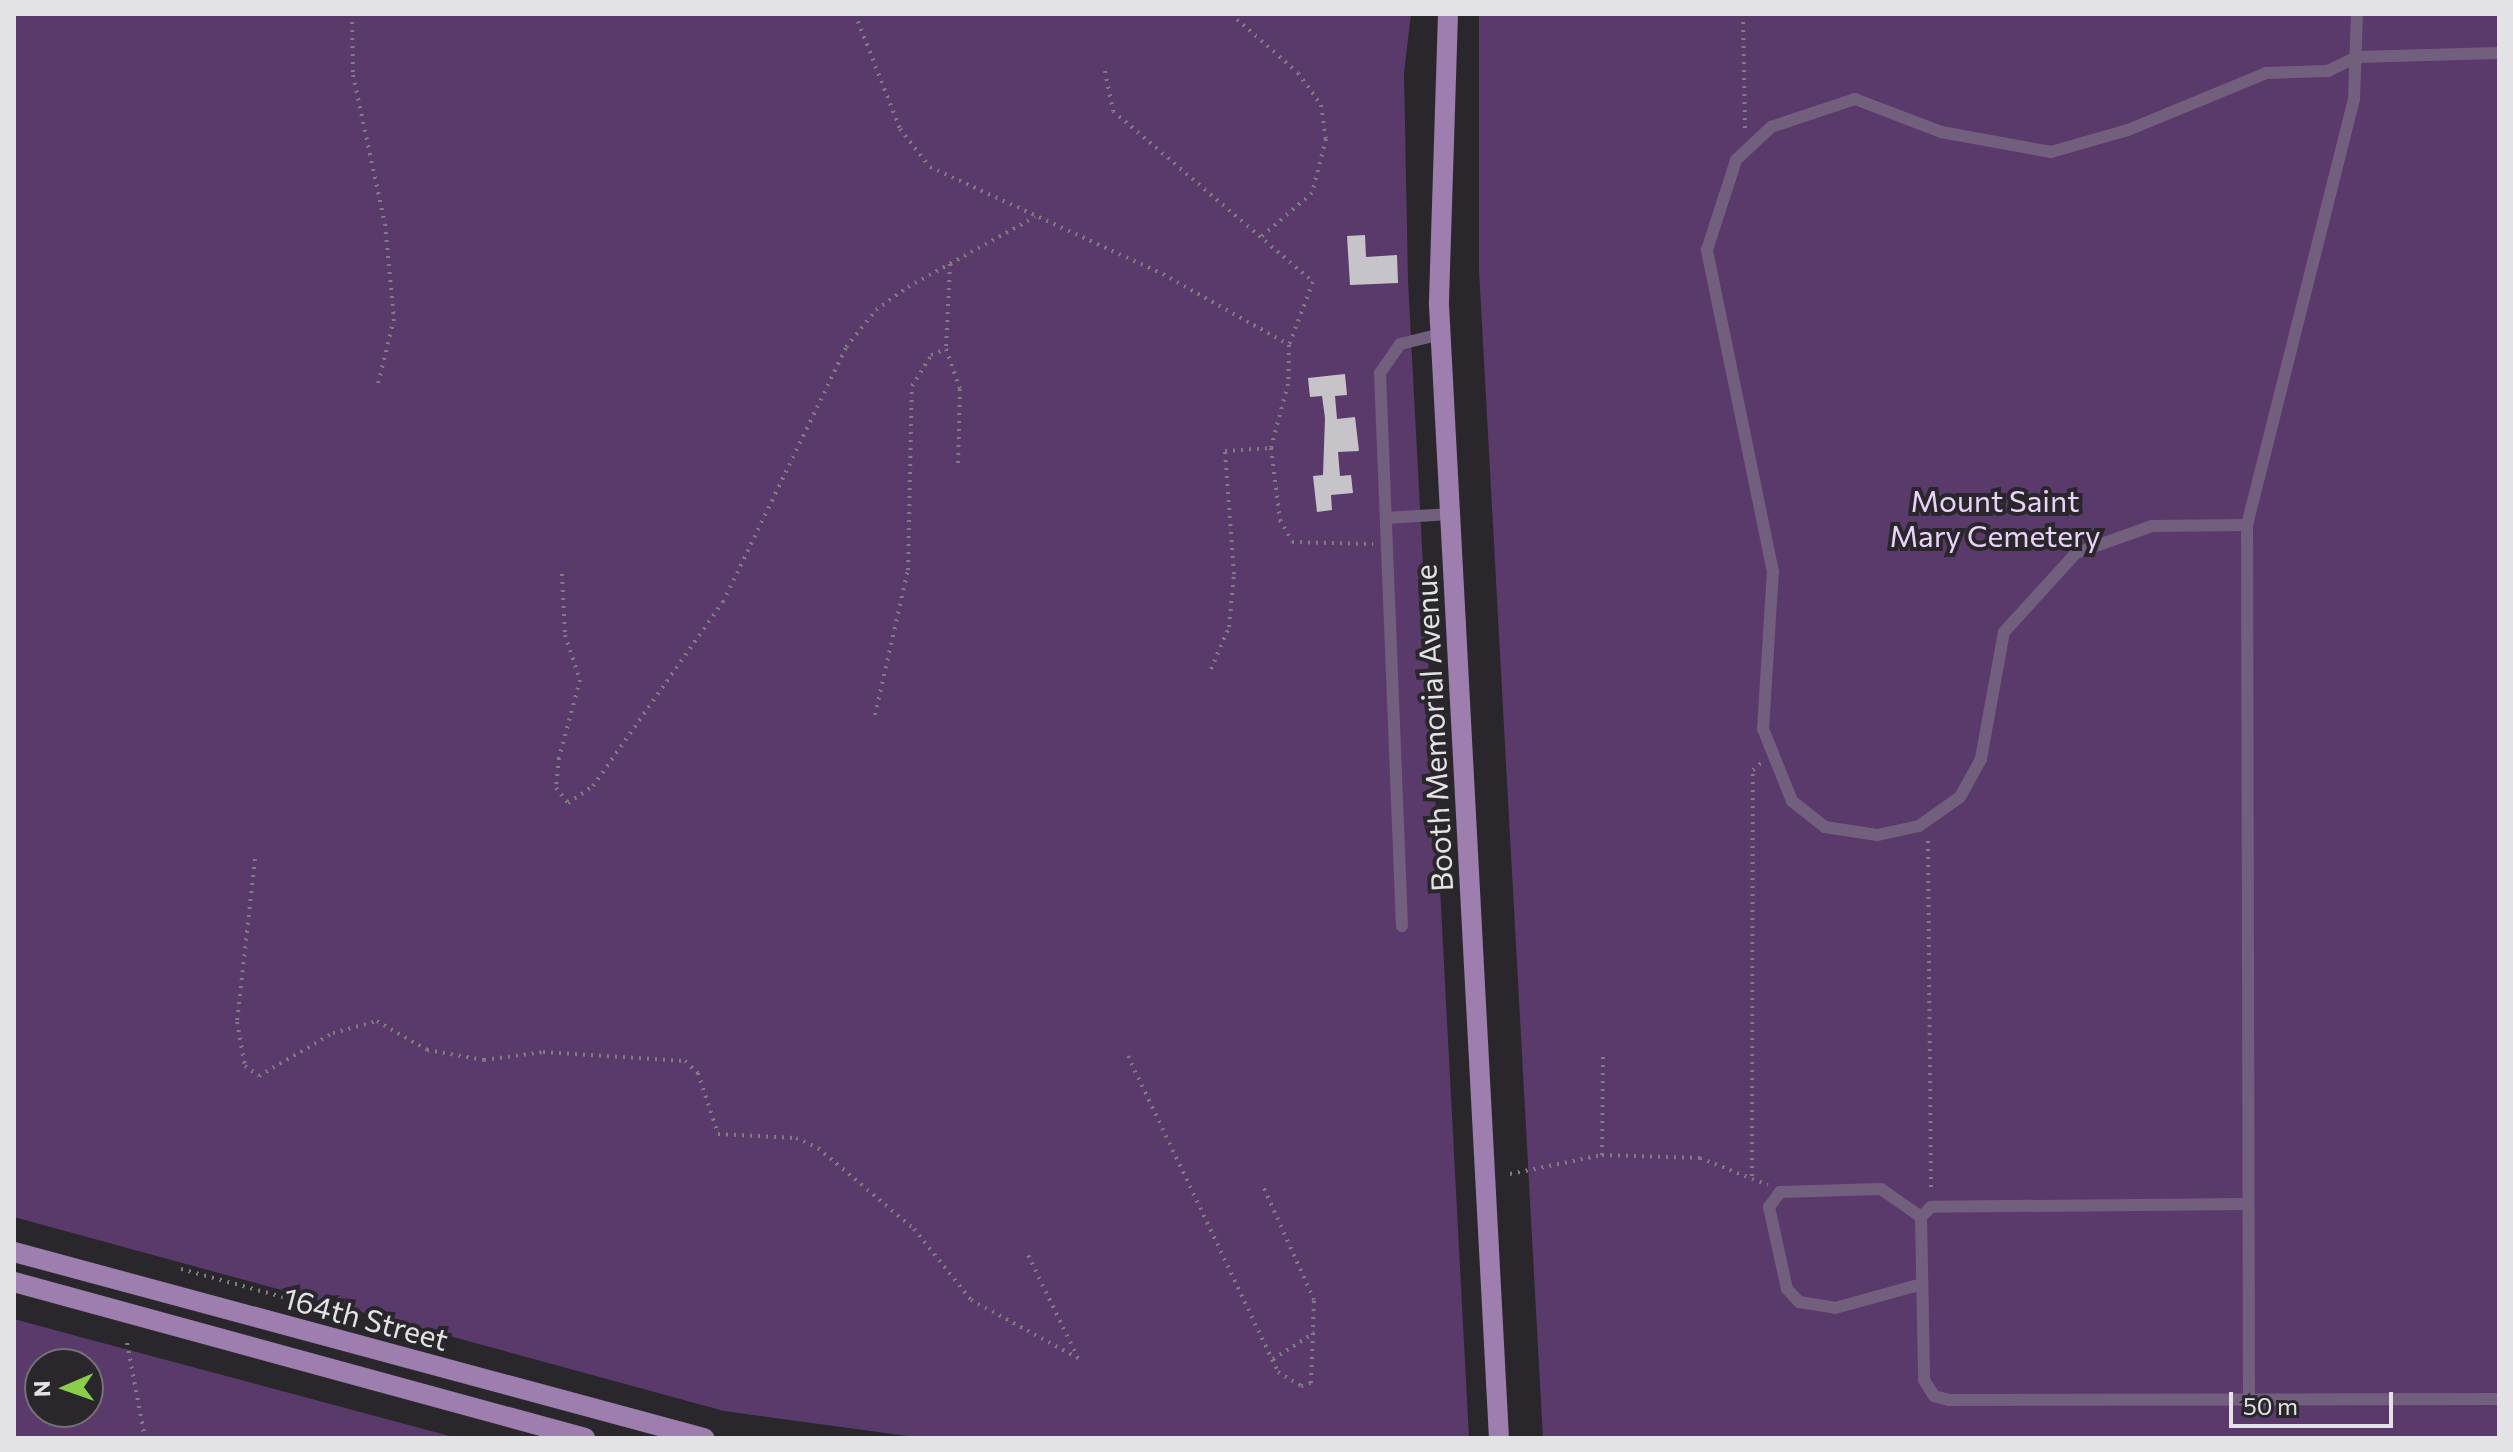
<!DOCTYPE html>
<html>
<head>
<meta charset="utf-8">
<style>
	body { margin:0 }
	#map { position:relative; width:2513px; height:1452px; overflow:hidden; background:#29272b; font-family:Commissioner,sans-serif }
	div>[style] { position:absolute }
	[style*='--x'] { left:calc(var(--x)*1px); top:calc(var(--y)*1px); width:calc(var(--w)*1px); rotate:calc(var(--a)*1deg) }
	.green>* { inset:0; background:#5a3a6b }
	.building>* { inset:0; background:#c7c4c9 }
	.path>* { height:4px; margin-top:-2px; transform-origin:0; background:repeating-linear-gradient(90deg,#7f7d81 0 2px,transparent 0 8px) }
	.lane>* { height:12px; margin:-6px; padding:0 6px; transform-origin:6px; border-radius:6px; background:#725f7e }
	.secondary>* { height:20px; margin:-10px; padding:0 10px; transform-origin:10px; border-radius:10px; background:#9d7eaf }
	span { translate:-50% -50%; white-space:nowrap; text-align:center; line-height:1.15; -webkit-text-stroke:8px #29272b; paint-order:stroke }
	.park-label { font-size:30px; color:#ead2f9 }
	.street-label { font-size:30px; color:#e3e2e4 }
	.frame { position:absolute; inset:0; border:16px solid #e3e2e4; pointer-events:none }
	.north { position:absolute; left:24px; top:1348px; width:80px; height:80px; box-sizing:border-box; background:#29272b; border:2px solid #737275; border-radius:50%; rotate:268deg; font-size:22px; font-weight:700; line-height:32px; text-align:center; color:#e3e2e4 }
	.north::after { content:''; display:block; margin:auto; width:28px; height:36px; background:#89cf49; clip-path:polygon(50% 0,100% 100%,50% 72%,0 100%) }
	.scale { position:absolute; left:2229px; top:1392px; width:164px; height:36px; box-sizing:border-box; border:4px solid #e3e2e4; border-top:0; padding-left:10px; font-size:24px; line-height:28px; white-space:nowrap; color:#e3e2e4; -webkit-text-stroke:6px #29272b; paint-order:stroke }
</style>
</head>
<body>
<div id="map">
	<div class="green">
		<i style="clip-path:polygon(14px 14px,1411px 14px,1404px 73px,1408px 281px,1469px 1438px,922px 1438px,724px 1411px,14px 1217px)"></i>
		<i style="clip-path:polygon(1479px 14px,2499px 14px,2499px 1438px,1543px 1438px,1479px 270px)"></i>
		<i style="clip-path:polygon(evenodd,14px 1319px,84px 1338px,457px 1438px,14px 1438px,14px 1319px,40px 1364px,88px 1364px,88px 1412px,40px 1412px,40px 1364px)"></i>
	</div>
	<div class="building">
		<i style="clip-path:polygon(1365px 235px,1366px 257px,1397px 255px,1398px 283px,1350px 285px,1347px 236px)"></i>
		<i style="clip-path:polygon(1345px 374px,1347px 395px,1335px 396px,1337px 419px,1355px 417px,1359px 451px,1338px 452px,1340px 476px,1351px 475px,1353px 493px,1331px 495px,1332px 510px,1317px 512px,1313px 476px,1323px 475px,1325px 418px,1322px 396px,1310px 397px,1308px 378px)"></i>
	</div>
	<div class="path">
		<i style="--x:352;--y:14;--w:61;--a:89.1"></i>
		<i style="--x:353;--y:75;--w:152;--a:77.9"></i>
		<i style="--x:385;--y:224;--w:95;--a:84.6"></i>
		<i style="--x:394;--y:319;--w:67;--a:103.8"></i>
		<i style="--x:855;--y:14;--w:123;--a:68.6"></i>
		<i style="--x:900;--y:129;--w:48;--a:51.7"></i>
		<i style="--x:930;--y:167;--w:256;--a:24.7"></i>
		<i style="--x:1163;--y:274;--w:145;--a:29.4"></i>
		<i style="--x:1289;--y:345;--w:39;--a:91"></i>
		<i style="--x:1288;--y:384;--w:66;--a:104.9"></i>
		<i style="--x:1231;--y:14;--w:89;--a:41.4"></i>
		<i style="--x:1298;--y:73;--w:39;--a:54"></i>
		<i style="--x:1321;--y:105;--w:34;--a:82"></i>
		<i style="--x:1326;--y:139;--w:56;--a:104.5"></i>
		<i style="--x:1312;--y:193;--w:66;--a:139.3"></i>
		<i style="--x:1743;--y:14;--w:115;--a:89"></i>
		<i style="--x:1105;--y:71;--w:41;--a:78.7"></i>
		<i style="--x:1113;--y:111;--w:263;--a:40.5"></i>
		<i style="--x:1313;--y:282;--w:67;--a:110.9"></i>
		<i style="--x:950;--y:264;--w:85;--a:92.7"></i>
		<i style="--x:946;--y:349;--w:42;--a:70.7"></i>
		<i style="--x:960;--y:389;--w:76;--a:91.5"></i>
		<i style="--x:562;--y:574;--w:61;--a:87.2"></i>
		<i style="--x:565;--y:635;--w:47;--a:71.6"></i>
		<i style="--x:580;--y:680;--w:81;--a:105.1"></i>
		<i style="--x:559;--y:758;--w:30;--a:96"></i>
		<i style="--x:556;--y:788;--w:19;--a:51"></i>
		<i style="--x:568;--y:803;--w:30;--a:-34"></i>
		<i style="--x:593;--y:786;--w:225;--a:-54.8"></i>
		<i style="--x:723;--y:602;--w:283;--a:-64.2"></i>
		<i style="--x:846;--y:347;--w:48;--a:-51"></i>
		<i style="--x:876;--y:310;--w:39;--a:-36"></i>
		<i style="--x:908;--y:287;--w:145;--a:-28.9"></i>
		<i style="--x:1211;--y:669;--w:46;--a:-66.8"></i>
		<i style="--x:1229;--y:627;--w:53;--a:-84.6"></i>
		<i style="--x:1234;--y:574;--w:123;--a:-94.2"></i>
		<i style="--x:1225;--y:451;--w:46;--a:-3.7"></i>
		<i style="--x:1271;--y:448;--w:73;--a:82.9"></i>
		<i style="--x:1280;--y:520;--w:25;--a:61"></i>
		<i style="--x:1292;--y:542;--w:81;--a:1.4"></i>
		<i style="--x:875;--y:715;--w:149;--a:-77.2"></i>
		<i style="--x:908;--y:570;--w:184;--a:-88.8"></i>
		<i style="--x:912;--y:386;--w:36;--a:-58"></i>
		<i style="--x:931;--y:355;--w:16;--a:-22"></i>
		<i style="--x:1928;--y:841;--w:351;--a:89.5"></i>
		<i style="--x:255;--y:859;--w:164;--a:96.3"></i>
		<i style="--x:237;--y:1022;--w:45;--a:79.7"></i>
		<i style="--x:245;--y:1066;--w:17;--a:36"></i>
		<i style="--x:259;--y:1076;--w:86;--a:-30.2"></i>
		<i style="--x:333;--y:1033;--w:46;--a:-15.3"></i>
		<i style="--x:377;--y:1021;--w:58;--a:30.1"></i>
		<i style="--x:427;--y:1050;--w:58;--a:10"></i>
		<i style="--x:484;--y:1060;--w:60;--a:-7.7"></i>
		<i style="--x:543;--y:1052;--w:142;--a:3.6"></i>
		<i style="--x:685;--y:1061;--w:18;--a:43"></i>
		<i style="--x:698;--y:1073;--w:64;--a:71.8"></i>
		<i style="--x:718;--y:1134;--w:78;--a:2.9"></i>
		<i style="--x:796;--y:1138;--w:24;--a:24"></i>
		<i style="--x:818;--y:1148;--w:126;--a:40.2"></i>
		<i style="--x:914;--y:1229;--w:91;--a:51.2"></i>
		<i style="--x:971;--y:1300;--w:122;--a:28.5"></i>
		<i style="--x:1078;--y:1358;--w:119;--a:-115.9"></i>
		<i style="--x:1128;--y:1056;--w:350;--a:64.6"></i>
		<i style="--x:1278;--y:1372;--w:27;--a:31"></i>
		<i style="--x:1301;--y:1386;--w:10;--a:-17"></i>
		<i style="--x:1311;--y:1383;--w:83;--a:-87.9"></i>
		<i style="--x:1314;--y:1300;--w:123;--a:-114.1"></i>
		<i style="--x:1602;--y:1155;--w:102;--a:-89.4"></i>
		<i style="--x:1510;--y:1174;--w:94;--a:-11.7"></i>
		<i style="--x:1602;--y:1155;--w:98;--a:1.8"></i>
		<i style="--x:1700;--y:1158;--w:73;--a:21.7"></i>
		<i style="--x:1752;--y:1176;--w:406;--a:-89.9"></i>
		<i style="--x:1753;--y:770;--w:11;--a:-41"></i>
		<i style="--x:181;--y:1269;--w:229;--a:15.4"></i>
		<i style="--x:127;--y:1343;--w:97;--a:79.3"></i>
		<i style="--x:1273;--y:1359;--w:49;--a:-32.4"></i>
	</div>
	<div class="lane">
		<i style="--x:1386;--y:518;--w:65;--a:-3.5"></i>
		<i style="--x:2247;--y:525;--w:95;--a:179.4"></i>
		<i style="--x:2152;--y:526;--w:81;--a:160.4"></i>
		<i style="--x:2076;--y:553;--w:107;--a:132.3"></i>
		<i style="--x:2004;--y:632;--w:129;--a:100.3"></i>
		<i style="--x:1981;--y:759;--w:43;--a:118.9"></i>
		<i style="--x:1960;--y:797;--w:50;--a:144.7"></i>
		<i style="--x:1919;--y:826;--w:43;--a:167.9"></i>
		<i style="--x:1877;--y:835;--w:53;--a:-171.3"></i>
		<i style="--x:1825;--y:827;--w:42;--a:-141.8"></i>
		<i style="--x:1792;--y:801;--w:78;--a:-111.9"></i>
		<i style="--x:1763;--y:729;--w:157;--a:-86.4"></i>
		<i style="--x:1773;--y:572;--w:329;--a:-101.6"></i>
		<i style="--x:1707;--y:250;--w:95;--a:-72.1"></i>
		<i style="--x:1736;--y:160;--w:48;--a:-43.3"></i>
		<i style="--x:1771;--y:127;--w:89;--a:-18.4"></i>
		<i style="--x:1855;--y:99;--w:92;--a:21"></i>
		<i style="--x:1941;--y:132;--w:112;--a:10.3"></i>
		<i style="--x:2051;--y:152;--w:80;--a:-15.9"></i>
		<i style="--x:2128;--y:130;--w:149;--a:-22.4"></i>
		<i style="--x:2266;--y:73;--w:62;--a:-1.8"></i>
		<i style="--x:2328;--y:71;--w:32;--a:-26"></i>
		<i style="--x:2357;--y:57;--w:142;--a:-1.6"></i>
		<i style="--x:1402;--y:926;--w:553;--a:-92.28"></i>
		<i style="--x:1380;--y:373;--w:35;--a:-55"></i>
		<i style="--x:1400;--y:344;--w:42;--a:-13.7"></i>
		<i style="--x:2247;--y:1204;--w:316;--a:179.5"></i>
		<i style="--x:1931;--y:1207;--w:14;--a:135"></i>
		<i style="--x:1921;--y:1217;--w:163;--a:88.9"></i>
		<i style="--x:1924;--y:1380;--w:19;--a:58"></i>
		<i style="--x:1934;--y:1396;--w:16;--a:15"></i>
		<i style="--x:1949;--y:1400;--w:550;--a:-0.1"></i>
		<i style="--x:1921;--y:1217;--w:49;--a:-145"></i>
		<i style="--x:1881;--y:1189;--w:101;--a:178.3"></i>
		<i style="--x:1780;--y:1192;--w:19;--a:126"></i>
		<i style="--x:1769;--y:1207;--w:84;--a:77.6"></i>
		<i style="--x:1787;--y:1289;--w:18;--a:47"></i>
		<i style="--x:1799;--y:1302;--w:36;--a:9"></i>
		<i style="--x:1835;--y:1308;--w:90;--a:-15.4"></i>
		<i style="--x:2249;--y:1399;--w:874;--a:-90.13"></i>
		<i style="--x:2247;--y:525;--w:439;--a:-75.9"></i>
		<i style="--x:2354;--y:99;--w:85;--a:-88"></i>
	</div>
	<div class="secondary">
		<i style="--x:1448;--y:14;--w:291;--a:91.8"></i>
		<i style="--x:1439;--y:305;--w:1135;--a:86.97"></i>
		<i style="--x:14;--y:1252;--w:715;--a:15.09"></i>
		<i style="--x:14;--y:1282;--w:592;--a:15.28"></i>
	</div>
	<div class="park-label">
		<span style="left:1995px;top:517px">Mount Saint<br>Mary Cemetery</span>
	</div>
	<div class="street-label">
		<span style="left:1433px;top:728px;rotate:-93deg">Booth Memorial Avenue</span>
		<span style="left:366px;top:1318px;rotate:15deg">164th Street</span>
	</div>
	<div class="frame"></div>
	<div class="north">N</div>
	<div class="scale">50 m</div>
</div>
</body>
</html>
